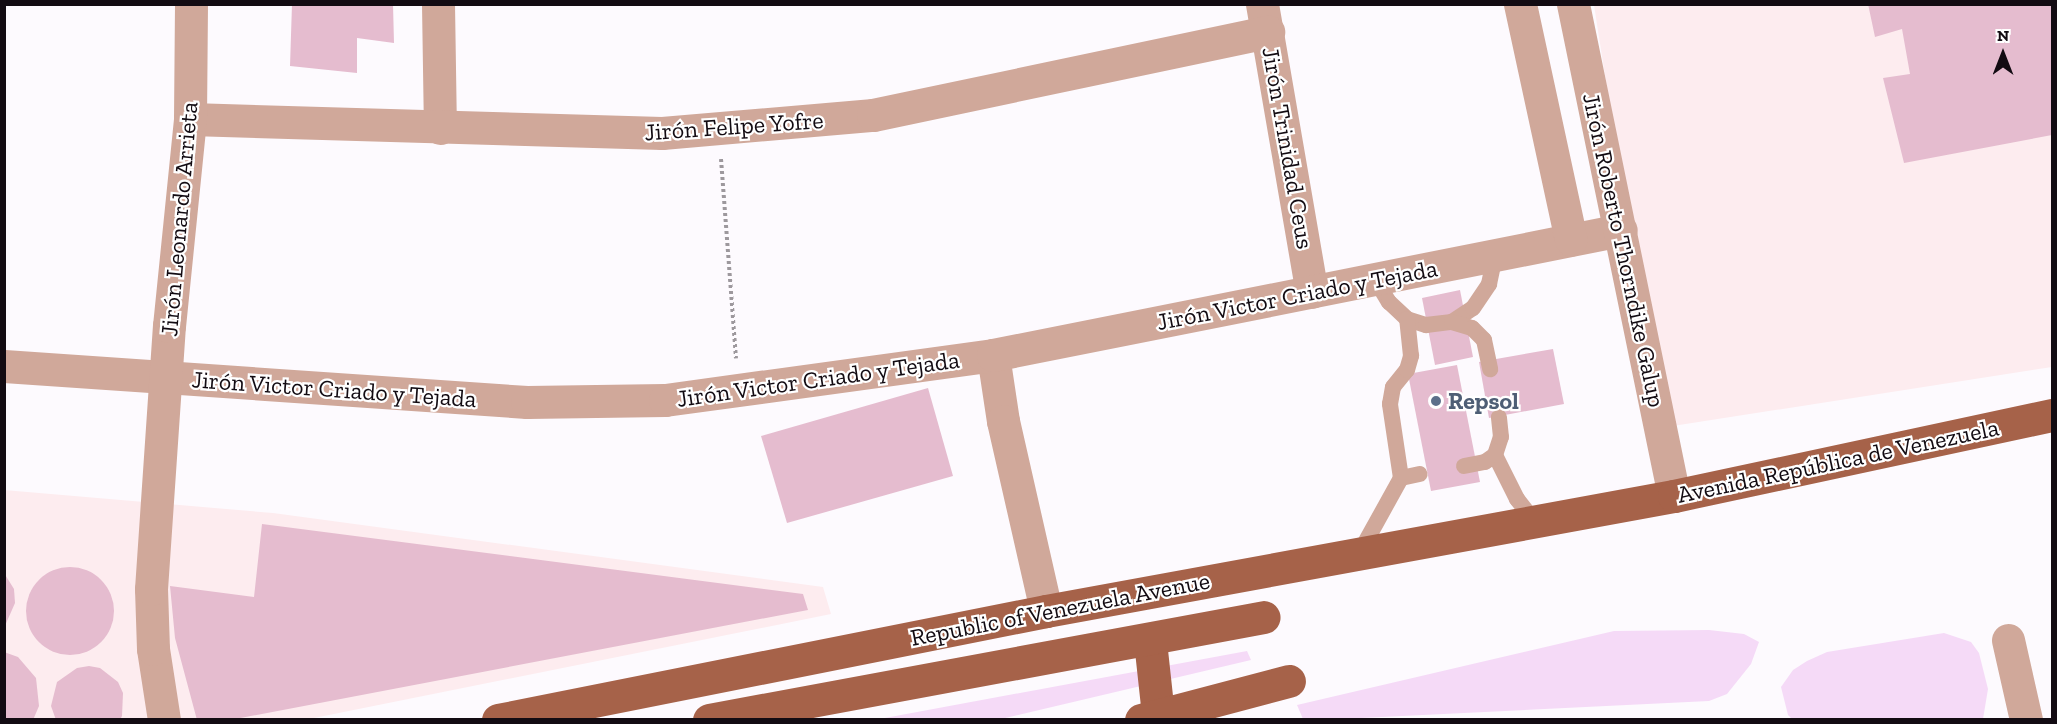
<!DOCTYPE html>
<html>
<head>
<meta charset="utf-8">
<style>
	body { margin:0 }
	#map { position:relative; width:2057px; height:724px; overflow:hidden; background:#fdfafe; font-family:"Zilla Slab",serif }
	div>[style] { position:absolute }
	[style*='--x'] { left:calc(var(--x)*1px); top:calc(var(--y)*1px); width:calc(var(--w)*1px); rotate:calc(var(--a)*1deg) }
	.industrial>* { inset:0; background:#fdecef }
	.green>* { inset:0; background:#f5daf7 }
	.building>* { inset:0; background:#e5bccf }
	.round { border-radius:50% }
	.path>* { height:4px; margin-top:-2px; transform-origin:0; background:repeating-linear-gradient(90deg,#9d989d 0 3px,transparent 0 6px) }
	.service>* { height:16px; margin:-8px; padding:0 8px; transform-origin:8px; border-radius:8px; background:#d0a89a }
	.minor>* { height:33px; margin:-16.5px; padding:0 16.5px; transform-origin:16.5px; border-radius:16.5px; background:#d0a89a }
	.tertiary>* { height:33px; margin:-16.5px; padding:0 16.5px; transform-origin:16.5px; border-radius:16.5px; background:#d0a89a }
	.primary>* { height:33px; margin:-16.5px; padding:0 16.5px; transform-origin:16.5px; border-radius:16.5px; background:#a66249 }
	.dots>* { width:16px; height:16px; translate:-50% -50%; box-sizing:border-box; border:3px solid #fff; border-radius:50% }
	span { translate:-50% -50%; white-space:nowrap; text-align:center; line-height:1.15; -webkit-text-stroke:4.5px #fff; paint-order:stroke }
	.street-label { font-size:24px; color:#120b12 }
	.service-label { font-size:24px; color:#4e5e75; font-weight:700 }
	.left { translate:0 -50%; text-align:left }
	.frame { position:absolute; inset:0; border:6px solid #120b12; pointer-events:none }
	.north { position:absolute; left:1973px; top:24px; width:60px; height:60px; -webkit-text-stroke:4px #fff; paint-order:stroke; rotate:0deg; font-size:16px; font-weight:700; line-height:24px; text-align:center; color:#120b12 }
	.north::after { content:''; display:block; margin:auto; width:21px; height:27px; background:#120b12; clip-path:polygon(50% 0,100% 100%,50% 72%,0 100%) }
</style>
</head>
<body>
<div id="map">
	<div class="industrial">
		<i style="clip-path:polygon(1594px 5px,2052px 5px,2052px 367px,1660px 428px)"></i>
		<i style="clip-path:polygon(4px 490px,273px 513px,823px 587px,831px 614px,309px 719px,5px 719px)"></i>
	</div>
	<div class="green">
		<i style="clip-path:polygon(1709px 630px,1744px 634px,1759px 642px,1751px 664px,1727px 694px,1709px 701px,1320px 720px,1303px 719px,1297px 705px,1614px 631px)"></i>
		<i style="clip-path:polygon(1944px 633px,1971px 642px,1979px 653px,1988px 689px,1983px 719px,1793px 720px,1788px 715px,1781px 687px,1793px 670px,1807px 661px,1827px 652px)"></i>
		<i style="clip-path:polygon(1247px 651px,1251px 660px,1001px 719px,874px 720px)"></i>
	</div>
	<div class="building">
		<i style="clip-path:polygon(292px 4px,393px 4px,394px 43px,357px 38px,357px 73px,290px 66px)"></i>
		<i style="clip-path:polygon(1868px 4px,2052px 4px,2052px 135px,1904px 163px,1883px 78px,1910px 74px,1902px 29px,1875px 37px)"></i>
		<i style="clip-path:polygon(1460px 290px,1473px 357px,1435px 365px,1422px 298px)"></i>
		<i style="clip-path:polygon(1553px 349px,1564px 404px,1489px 418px,1479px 362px)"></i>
		<i style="clip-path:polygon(1457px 365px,1480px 482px,1431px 491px,1408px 374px)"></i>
		<i style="clip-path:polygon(928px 388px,953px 476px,787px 523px,761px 436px)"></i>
		<i style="clip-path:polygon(262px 524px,803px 594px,808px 610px,230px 720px,197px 720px,175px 638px,170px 586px,254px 597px)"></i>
		<i class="round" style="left:26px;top:567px;width:88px;height:88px"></i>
		<i style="clip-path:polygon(4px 573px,14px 589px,15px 603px,4px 628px)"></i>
		<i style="clip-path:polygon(4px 652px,18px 657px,36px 678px,39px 706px,33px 720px,4px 720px)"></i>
		<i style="clip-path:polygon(89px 666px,100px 668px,118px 682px,123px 693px,122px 716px,120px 720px,56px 720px,51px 706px,57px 682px,77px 668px)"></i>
	</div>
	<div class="path">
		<i style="--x:721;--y:159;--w:200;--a:85.7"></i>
	</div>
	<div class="service">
		<i style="--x:1375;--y:279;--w:27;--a:59"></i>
		<i style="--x:1389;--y:302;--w:25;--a:43"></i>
		<i style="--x:1407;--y:319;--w:20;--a:18"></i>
		<i style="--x:1426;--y:325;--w:26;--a:-7"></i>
		<i style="--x:1452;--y:322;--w:25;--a:-34"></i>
		<i style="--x:1473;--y:308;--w:29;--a:-56"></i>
		<i style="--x:1489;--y:284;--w:30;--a:-78"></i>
		<i style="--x:1452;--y:322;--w:21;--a:17"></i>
		<i style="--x:1472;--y:328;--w:17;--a:45"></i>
		<i style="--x:1484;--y:340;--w:30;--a:78"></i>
		<i style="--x:1495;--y:455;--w:49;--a:63.4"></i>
		<i style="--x:1517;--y:499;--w:28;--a:52"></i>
		<i style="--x:1464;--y:466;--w:21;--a:-11"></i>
		<i style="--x:1485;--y:462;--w:12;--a:-35"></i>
		<i style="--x:1495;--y:455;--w:19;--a:-72"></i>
		<i style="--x:1501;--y:437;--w:20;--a:-96"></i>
		<i style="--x:1401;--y:478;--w:75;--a:-98.5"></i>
		<i style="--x:1390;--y:404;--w:17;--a:-80"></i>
		<i style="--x:1393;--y:387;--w:22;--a:-51"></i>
		<i style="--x:1407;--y:370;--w:15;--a:-74"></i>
		<i style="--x:1411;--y:356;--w:37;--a:-96"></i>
		<i style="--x:1360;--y:552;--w:85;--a:-61"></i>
		<i style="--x:1401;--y:478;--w:19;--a:-12"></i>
	</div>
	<div class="minor">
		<i style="--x:438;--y:4;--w:124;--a:89.1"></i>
		<i style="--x:1262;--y:4;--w:292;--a:80.2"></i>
		<i style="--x:190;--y:119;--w:472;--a:1.7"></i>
		<i style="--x:662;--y:133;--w:212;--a:-4.9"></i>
		<i style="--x:873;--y:115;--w:404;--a:-11.9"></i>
		<i style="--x:993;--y:355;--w:67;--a:81.4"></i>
		<i style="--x:1003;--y:421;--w:195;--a:77.2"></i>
		<i style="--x:4;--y:366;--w:524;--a:3.94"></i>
		<i style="--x:527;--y:402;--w:138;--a:-0.8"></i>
		<i style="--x:665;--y:400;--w:331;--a:-7.8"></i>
		<i style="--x:993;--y:355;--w:640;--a:-11.26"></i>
		<i style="--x:2008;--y:640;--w:82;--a:77.3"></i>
		<i style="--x:164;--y:720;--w:72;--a:-98.8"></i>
		<i style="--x:153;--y:649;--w:60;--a:-91.9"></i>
		<i style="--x:151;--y:589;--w:264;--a:-86.1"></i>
		<i style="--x:169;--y:326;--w:208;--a:-84.2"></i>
		<i style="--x:190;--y:119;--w:115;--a:-89.5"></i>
	</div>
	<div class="tertiary">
		<i style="--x:1520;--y:4;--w:241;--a:77.8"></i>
		<i style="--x:1573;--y:4;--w:502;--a:78.4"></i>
	</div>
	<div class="primary">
		<i style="--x:1150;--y:641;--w:74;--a:83.8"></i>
		<i style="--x:498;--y:720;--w:559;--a:-11.25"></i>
		<i style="--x:1046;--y:611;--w:638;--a:-10.38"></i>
		<i style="--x:1674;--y:496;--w:387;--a:-12.1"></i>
		<i style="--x:709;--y:720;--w:564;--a:-10.51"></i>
		<i style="--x:1141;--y:720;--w:153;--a:-14.8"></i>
	</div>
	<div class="dots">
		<i style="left:1436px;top:401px;background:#5c6f8a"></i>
	</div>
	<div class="street-label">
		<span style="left:734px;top:126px;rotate:-4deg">Jirón Felipe Yofre</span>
		<span style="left:1288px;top:148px;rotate:80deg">Jirón Trinidad Ceus</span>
		<span style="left:179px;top:219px;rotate:-85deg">Jirón Leonardo Arrieta</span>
		<span style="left:1624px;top:250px;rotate:78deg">Jirón Roberto Thorndike Galup</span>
		<span style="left:1297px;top:295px;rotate:-11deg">Jirón Victor Criado y Tejada</span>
		<span style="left:818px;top:379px;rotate:-8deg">Jirón Victor Criado y Tejada</span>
		<span style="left:334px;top:389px;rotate:4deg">Jirón Victor Criado y Tejada</span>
		<span style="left:1838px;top:461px;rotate:-12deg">Avenida República de Venezuela</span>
		<span style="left:1060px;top:609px;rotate:-11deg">Republic of Venezuela Avenue</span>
	</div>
	<div class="service-label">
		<span class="left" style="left:1448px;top:401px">Repsol</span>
	</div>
	<div class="frame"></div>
	<div class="north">N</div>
</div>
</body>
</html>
